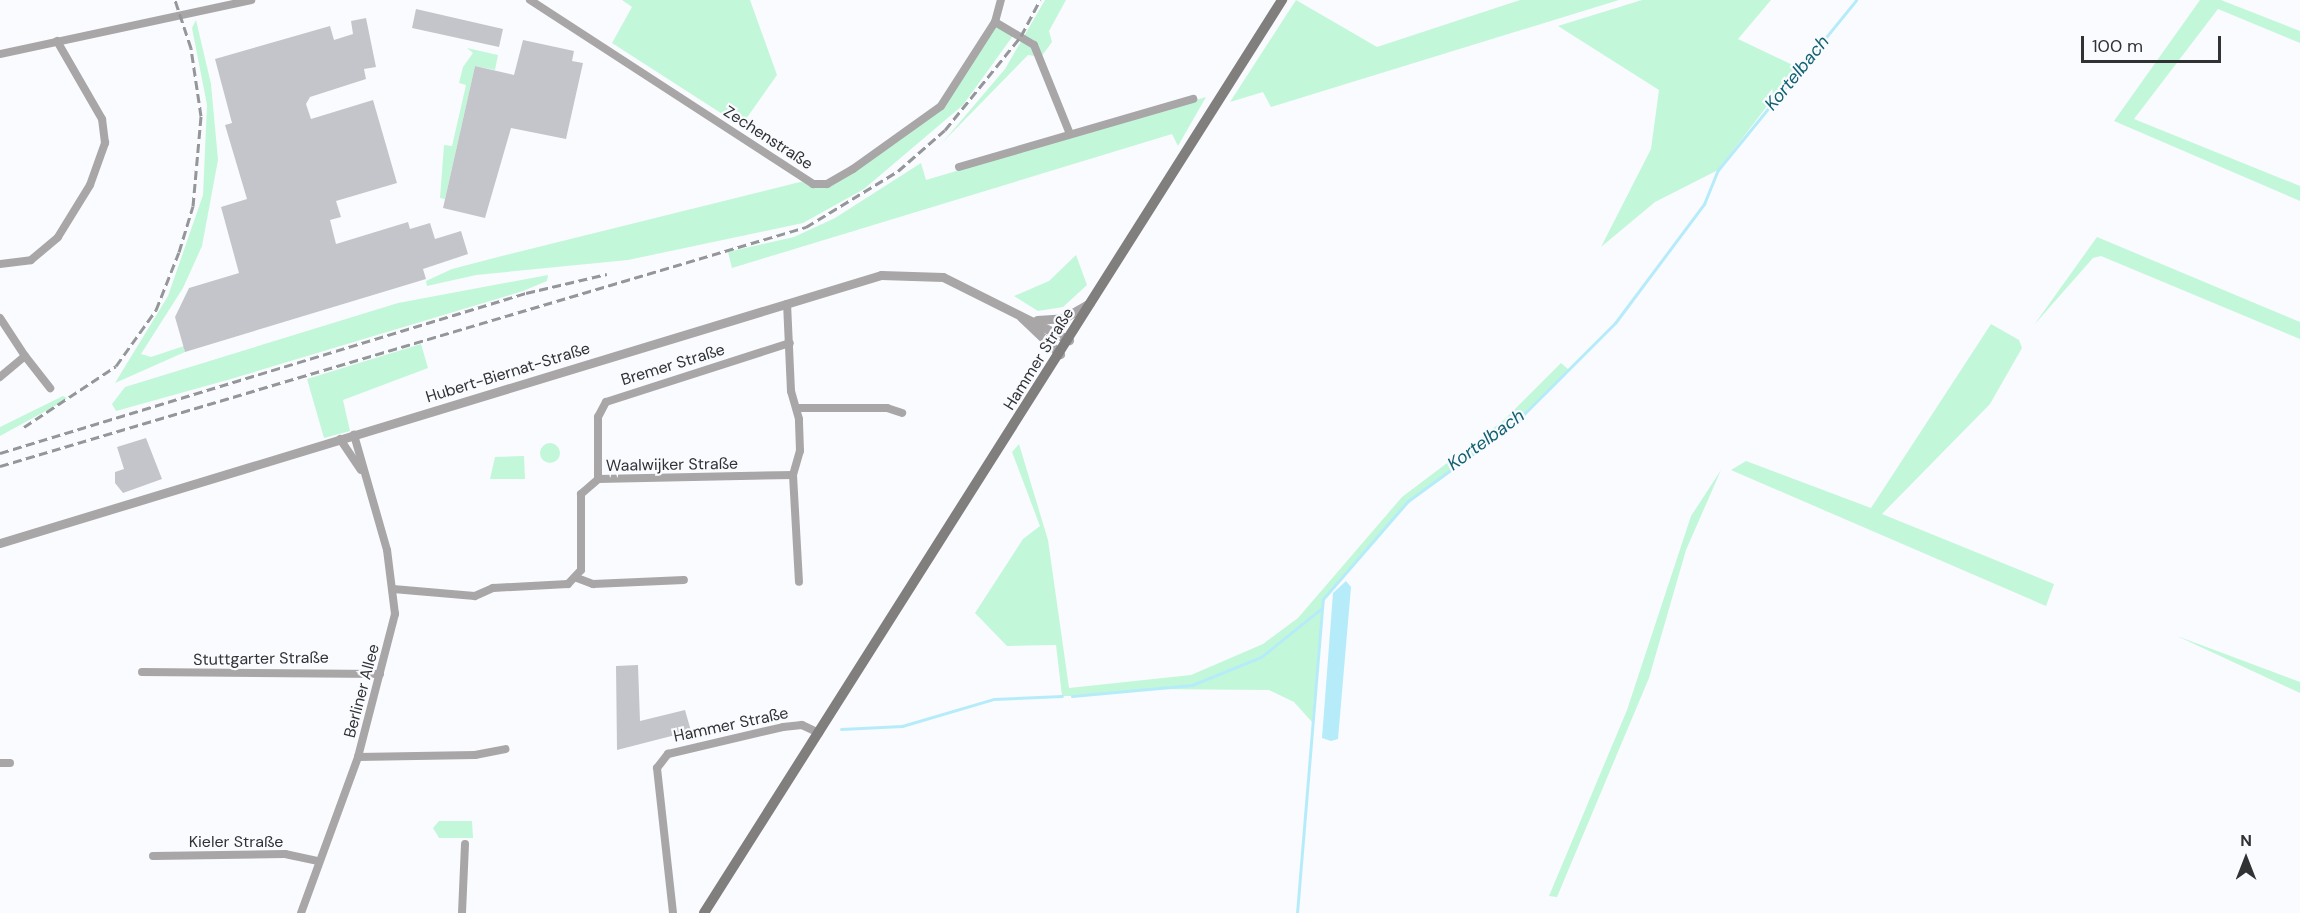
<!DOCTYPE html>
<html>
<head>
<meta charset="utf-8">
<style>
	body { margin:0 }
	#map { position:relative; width:2300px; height:913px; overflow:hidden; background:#fafbff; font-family:"DM Sans",sans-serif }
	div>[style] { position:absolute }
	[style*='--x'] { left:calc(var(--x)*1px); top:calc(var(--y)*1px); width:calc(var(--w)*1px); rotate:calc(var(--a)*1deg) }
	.green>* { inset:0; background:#c3f7d9 }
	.round { border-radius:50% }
	.water>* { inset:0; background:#b6ecf9 }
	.stream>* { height:3px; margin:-1.5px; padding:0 1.5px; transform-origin:1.5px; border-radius:1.5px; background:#b6ecf9 }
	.building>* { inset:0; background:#c4c5ca }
	.minor>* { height:8px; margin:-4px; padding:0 4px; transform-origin:4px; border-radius:4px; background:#a9a6a7 }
	.tertiary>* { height:9px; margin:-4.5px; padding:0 4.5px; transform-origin:4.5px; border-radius:4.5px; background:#a9a6a7 }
	.secondary>* { height:10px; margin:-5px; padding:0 5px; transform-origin:5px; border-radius:5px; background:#817e7e }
	.rail>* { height:3px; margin-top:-1.5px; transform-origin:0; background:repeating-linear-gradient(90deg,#959699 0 9px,transparent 0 13.5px) }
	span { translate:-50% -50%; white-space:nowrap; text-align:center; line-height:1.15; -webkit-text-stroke:4.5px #fafbff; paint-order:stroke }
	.street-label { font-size:16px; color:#313233 }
	.water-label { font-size:18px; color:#116171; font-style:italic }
	.north { position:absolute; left:2216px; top:829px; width:60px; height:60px; -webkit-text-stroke:4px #fafbff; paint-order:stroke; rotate:0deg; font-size:16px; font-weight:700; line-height:24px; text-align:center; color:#313233 }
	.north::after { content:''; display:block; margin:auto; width:21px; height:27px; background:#313233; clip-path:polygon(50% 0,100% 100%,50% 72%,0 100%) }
	.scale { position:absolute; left:2081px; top:36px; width:140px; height:27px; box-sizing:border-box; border:3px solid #313233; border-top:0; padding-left:8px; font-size:18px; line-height:21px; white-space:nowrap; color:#313233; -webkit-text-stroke:4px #fafbff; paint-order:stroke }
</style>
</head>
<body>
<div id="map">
	<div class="green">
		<i style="clip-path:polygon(622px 0,750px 0,777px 75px,741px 126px,612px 43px,632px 7px)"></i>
		<i style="clip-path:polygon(1045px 0,1066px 0,1049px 31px,1052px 42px,1041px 57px,1028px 55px,942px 143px,1005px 69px)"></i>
		<i style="clip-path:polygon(1296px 0,1377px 47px,1520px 0,1619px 0,1271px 107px,1263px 92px,1230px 102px)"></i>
		<i style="clip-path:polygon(1642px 0,1771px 0,1738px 39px,1797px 67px,1718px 170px,1655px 202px,1601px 247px,1651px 149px,1659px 90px,1558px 26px)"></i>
		<i style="clip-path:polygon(2200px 0,2221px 0,2300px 31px,2300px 43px,2218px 9px,2134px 119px,2300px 186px,2300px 201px,2114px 121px)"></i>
		<i style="clip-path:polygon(196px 20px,211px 84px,218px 160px,202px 246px,183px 288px,141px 354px,151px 357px,184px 346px,185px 352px,115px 383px,168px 296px,203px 195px,207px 105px,192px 28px)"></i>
		<i style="clip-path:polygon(995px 22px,1015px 33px,963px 105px,864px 189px,803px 223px,628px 260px,476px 275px,427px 286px,426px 281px,452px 269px,502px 256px,800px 182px,827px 184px,899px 141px,941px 106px)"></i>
		<i style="clip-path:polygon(467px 48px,498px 55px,495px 70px,475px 66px,445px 199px,440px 198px,444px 145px,452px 146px,466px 85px,459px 83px,463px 67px,473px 53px)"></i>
		<i style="clip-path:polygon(1206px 97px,1178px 146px,1172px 134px,732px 268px,728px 252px,794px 237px,835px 218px,921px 163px,926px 180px)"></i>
		<i style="clip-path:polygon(2097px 237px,2300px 322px,2300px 339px,2101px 256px,2093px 258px,2034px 325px)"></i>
		<i style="clip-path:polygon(1076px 255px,1087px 285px,1063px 307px,1038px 311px,1014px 296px,1049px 281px)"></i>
		<i style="clip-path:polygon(548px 275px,547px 281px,523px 291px,231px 379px,116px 411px,112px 404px,125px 387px,398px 303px)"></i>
		<i style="clip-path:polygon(1991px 324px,2019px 340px,2022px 348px,1990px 404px,1882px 514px,2054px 584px,2046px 606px,1731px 470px,1746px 461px,1871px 508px)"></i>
		<i style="clip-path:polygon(421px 344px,428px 368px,343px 400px,350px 431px,324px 438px,307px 379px)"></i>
		<i style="clip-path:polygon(1561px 363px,1569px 370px,1515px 423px,1408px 501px,1323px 599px,1312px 722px,1294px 702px,1269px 690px,1149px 689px,1072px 696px,1062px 696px,1056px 645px,1007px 646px,975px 613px,1023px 539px,1040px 526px,1012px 452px,1019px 444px,1048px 540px,1069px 688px,1191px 675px,1263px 644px,1298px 618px,1402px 497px,1504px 420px)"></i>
		<i style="clip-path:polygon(63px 396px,67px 398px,62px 402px,0 436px,0 427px)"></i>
		<i class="round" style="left:540px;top:443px;width:20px;height:20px"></i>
		<i style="clip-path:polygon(524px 456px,525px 479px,490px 479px,495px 457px)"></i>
		<i style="clip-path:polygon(1721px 470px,1686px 550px,1649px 678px,1557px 897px,1549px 896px,1627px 710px,1691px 516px)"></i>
		<i style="clip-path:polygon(2177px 636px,2300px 682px,2300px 693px)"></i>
		<i style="clip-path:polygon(439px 821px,472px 821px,473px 838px,439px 838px,433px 828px)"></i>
	</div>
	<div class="water">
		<i style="clip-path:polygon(1346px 581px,1351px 587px,1338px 739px,1331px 741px,1322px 738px,1333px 593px)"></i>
	</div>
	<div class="stream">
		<i style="--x:1072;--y:696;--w:121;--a:-5.2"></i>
		<i style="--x:1192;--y:685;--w:74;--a:-22.1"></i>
		<i style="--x:1261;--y:657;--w:78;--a:-38.8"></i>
		<i style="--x:841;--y:729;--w:61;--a:-2.8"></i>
		<i style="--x:902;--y:726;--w:96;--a:-16.4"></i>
		<i style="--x:994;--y:699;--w:68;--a:-2.5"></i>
		<i style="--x:1297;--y:913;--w:315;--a:-85.3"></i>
		<i style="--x:1323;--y:599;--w:130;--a:-49.1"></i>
		<i style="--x:1408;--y:501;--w:132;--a:-36.1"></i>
		<i style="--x:1515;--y:423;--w:141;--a:-45"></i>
		<i style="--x:1615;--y:323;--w:149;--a:-53.2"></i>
		<i style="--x:1704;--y:204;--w:37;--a:-68"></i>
		<i style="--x:1718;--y:170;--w:219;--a:-50.9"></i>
	</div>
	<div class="building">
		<i style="clip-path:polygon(416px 9px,503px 29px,499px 47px,412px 28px)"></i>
		<i style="clip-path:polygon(366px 18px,376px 67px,364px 69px,366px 79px,310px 97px,306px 104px,311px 119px,373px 100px,397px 183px,336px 201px,341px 217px,330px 220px,336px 244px,408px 222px,410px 229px,430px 223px,435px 239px,461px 231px,468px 254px,423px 269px,426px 279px,185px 352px,175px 317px,189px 288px,239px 273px,221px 207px,247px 199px,225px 125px,232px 123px,215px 59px,330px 26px,334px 40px,353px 34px,351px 21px)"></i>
		<i style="clip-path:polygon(523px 40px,574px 51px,572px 61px,583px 63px,566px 139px,511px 128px,485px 218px,443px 208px,475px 66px,514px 75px)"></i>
		<i style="clip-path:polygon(146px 438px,162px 479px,123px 493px,115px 483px,115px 472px,124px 469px,117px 447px)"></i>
		<i style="clip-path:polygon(638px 665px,640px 721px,685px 710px,691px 731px,617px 750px,616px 666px)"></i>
	</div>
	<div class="minor">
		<i style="--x:530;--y:0;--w:338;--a:33"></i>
		<i style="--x:813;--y:184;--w:14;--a:0"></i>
		<i style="--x:827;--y:184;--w:30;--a:-30"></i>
		<i style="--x:853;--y:169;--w:108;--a:-35.6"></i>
		<i style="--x:941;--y:106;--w:100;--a:-57.3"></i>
		<i style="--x:995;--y:22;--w:45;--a:30.5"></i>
		<i style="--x:1034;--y:45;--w:96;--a:68"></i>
		<i style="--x:995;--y:22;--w:23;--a:-75"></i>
		<i style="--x:0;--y:54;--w:257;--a:-12.1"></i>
		<i style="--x:959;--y:167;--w:244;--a:-16.2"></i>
		<i style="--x:0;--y:264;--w:31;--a:-7"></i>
		<i style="--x:31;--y:260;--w:35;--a:-40"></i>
		<i style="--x:58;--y:237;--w:61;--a:-58.4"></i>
		<i style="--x:90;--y:185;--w:45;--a:-70.3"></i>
		<i style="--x:105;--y:143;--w:24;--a:-97"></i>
		<i style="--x:102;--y:119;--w:90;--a:-120"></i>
		<i style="--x:0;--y:318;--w:45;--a:56.7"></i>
		<i style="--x:25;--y:356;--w:33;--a:140"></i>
		<i style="--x:25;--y:356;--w:41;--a:52"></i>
		<i style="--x:798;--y:408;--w:89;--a:0"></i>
		<i style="--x:887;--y:408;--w:16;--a:18"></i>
		<i style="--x:340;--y:439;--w:37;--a:56"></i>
		<i style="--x:793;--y:475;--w:107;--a:86.8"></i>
		<i style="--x:598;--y:479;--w:62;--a:-90"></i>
		<i style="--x:598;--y:417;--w:17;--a:-62"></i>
		<i style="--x:606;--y:402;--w:193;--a:-17.8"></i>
		<i style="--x:577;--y:578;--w:17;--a:21"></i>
		<i style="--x:593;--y:584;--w:91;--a:-2.5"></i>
		<i style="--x:393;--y:589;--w:82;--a:4.9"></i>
		<i style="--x:475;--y:596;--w:20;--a:-24"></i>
		<i style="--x:493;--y:588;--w:75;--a:-3.1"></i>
		<i style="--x:568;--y:584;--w:19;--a:-47"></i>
		<i style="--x:581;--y:570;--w:76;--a:-90"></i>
		<i style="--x:581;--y:494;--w:23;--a:-41"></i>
		<i style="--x:598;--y:479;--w:195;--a:-1.2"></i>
		<i style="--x:793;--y:475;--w:25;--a:-74"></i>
		<i style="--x:800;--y:451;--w:32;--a:-92"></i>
		<i style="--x:799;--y:419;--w:29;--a:-106"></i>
		<i style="--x:791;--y:391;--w:87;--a:-92.6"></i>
		<i style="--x:142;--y:672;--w:238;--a:0.5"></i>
		<i style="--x:358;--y:757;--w:117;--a:-1"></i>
		<i style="--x:475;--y:755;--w:31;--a:-11"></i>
		<i style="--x:0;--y:763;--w:10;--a:0"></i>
		<i style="--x:153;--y:856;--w:132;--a:-0.9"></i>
		<i style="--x:285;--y:854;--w:34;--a:12"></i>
		<i style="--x:301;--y:913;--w:166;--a:-69.9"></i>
		<i style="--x:358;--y:757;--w:148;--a:-75.5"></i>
		<i style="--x:395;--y:614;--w:64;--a:-97.1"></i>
		<i style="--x:387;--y:550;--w:120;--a:-106"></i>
		<i style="--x:462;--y:913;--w:69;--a:-87.5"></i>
		<i style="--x:673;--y:913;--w:146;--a:-96.3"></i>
		<i style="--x:657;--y:768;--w:18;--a:-52"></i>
		<i style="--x:668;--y:754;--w:118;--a:-13.2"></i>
		<i style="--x:783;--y:727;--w:19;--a:-6"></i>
		<i style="--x:802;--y:725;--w:19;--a:25"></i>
	</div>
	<div class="tertiary">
		<i style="--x:1021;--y:317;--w:54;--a:43.5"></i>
		<i style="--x:1037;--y:320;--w:27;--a:-4"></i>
		<i style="--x:1064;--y:318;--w:30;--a:-30"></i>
		<i style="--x:0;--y:543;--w:921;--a:-16.92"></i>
		<i style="--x:881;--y:275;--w:62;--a:1.8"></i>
		<i style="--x:943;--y:277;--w:141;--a:26.6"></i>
	</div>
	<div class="secondary">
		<i style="--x:704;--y:913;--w:1081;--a:-57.66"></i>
	</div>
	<div class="rail">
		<i style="--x:24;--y:427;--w:110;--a:-33.5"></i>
		<i style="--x:116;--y:366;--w:69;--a:-54.5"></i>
		<i style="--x:156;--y:310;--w:62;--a:-68.4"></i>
		<i style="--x:179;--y:252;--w:48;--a:-73.1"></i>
		<i style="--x:193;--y:206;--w:90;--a:-84.9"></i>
		<i style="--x:201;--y:116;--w:69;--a:-98.4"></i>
		<i style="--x:191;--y:48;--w:51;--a:-108.4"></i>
		<i style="--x:0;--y:453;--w:550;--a:-16.92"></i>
		<i style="--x:526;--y:293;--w:83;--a:-13.2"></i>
		<i style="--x:0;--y:466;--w:841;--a:-16.52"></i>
		<i style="--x:806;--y:227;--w:108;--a:-31.3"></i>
		<i style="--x:898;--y:171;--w:62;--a:-41.1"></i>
		<i style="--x:945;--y:130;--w:121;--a:-51"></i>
		<i style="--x:1021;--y:36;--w:41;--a:-62.2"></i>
	</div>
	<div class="street-label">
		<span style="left:768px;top:138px;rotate:33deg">Zechenstraße</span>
		<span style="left:1039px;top:359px;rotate:-58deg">Hammer Straße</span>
		<span style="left:673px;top:365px;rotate:-17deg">Bremer Straße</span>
		<span style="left:508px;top:373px;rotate:-17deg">Hubert-Biernat-Straße</span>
		<span style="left:672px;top:465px;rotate:-1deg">Waalwijker Straße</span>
		<span style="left:261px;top:659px;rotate:-1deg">Stuttgarter Straße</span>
		<span style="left:362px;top:691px;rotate:-75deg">Berliner Allee</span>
		<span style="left:731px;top:725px;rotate:-12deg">Hammer Straße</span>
		<span style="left:236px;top:842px">Kieler Straße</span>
	</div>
	<div class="water-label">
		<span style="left:1797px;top:73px;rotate:-51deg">Kortelbach</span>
		<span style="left:1486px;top:440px;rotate:-36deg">Kortelbach</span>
	</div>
	<div class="north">N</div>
	<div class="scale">100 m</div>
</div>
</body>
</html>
